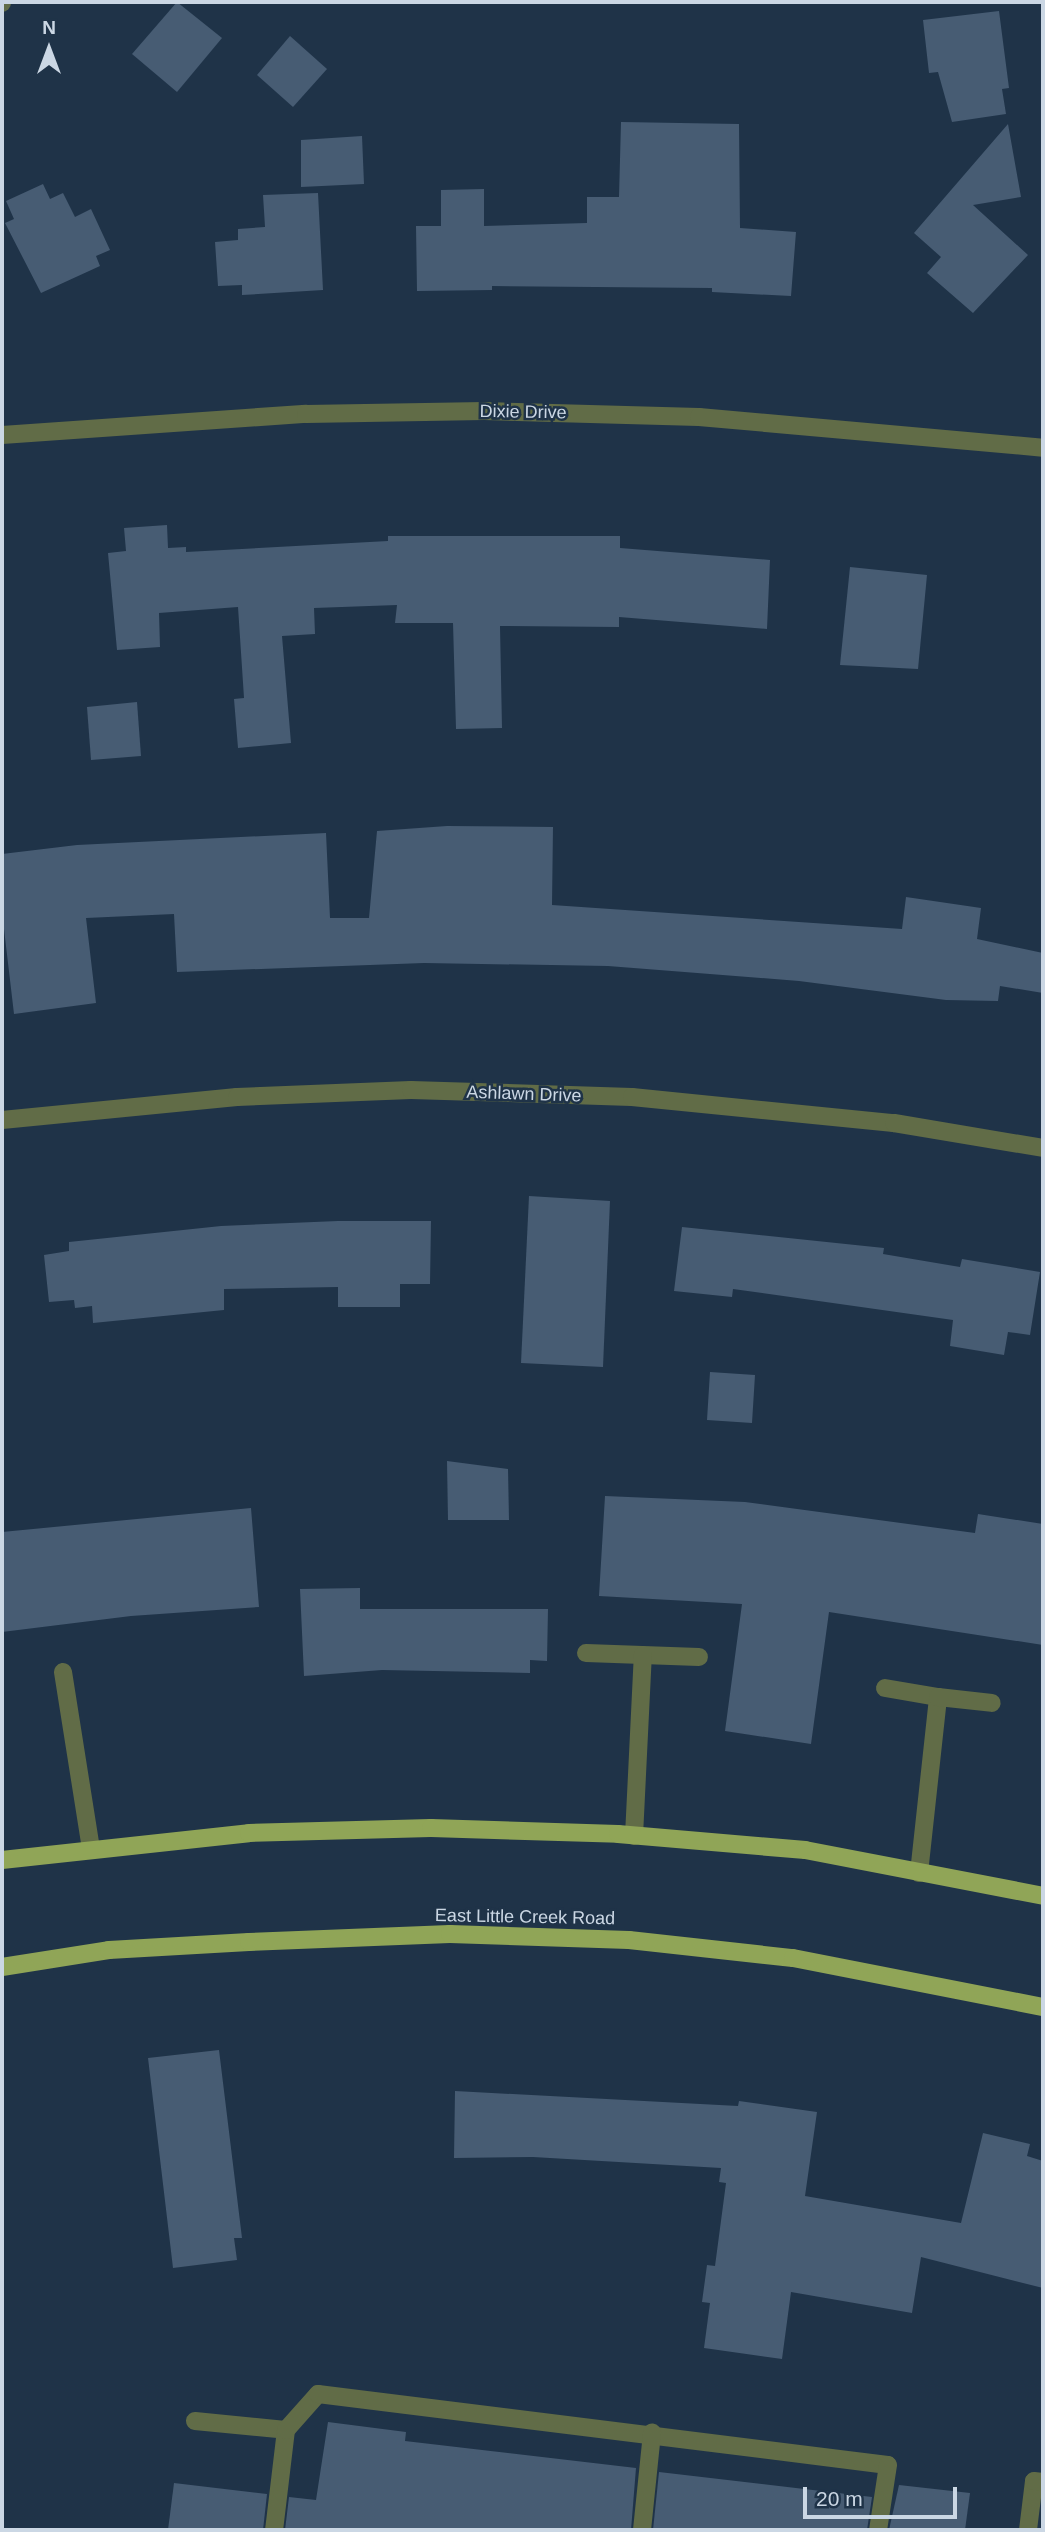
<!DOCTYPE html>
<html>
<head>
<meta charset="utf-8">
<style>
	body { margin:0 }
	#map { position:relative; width:1045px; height:2532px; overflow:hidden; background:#1f3348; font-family:Helvetica,sans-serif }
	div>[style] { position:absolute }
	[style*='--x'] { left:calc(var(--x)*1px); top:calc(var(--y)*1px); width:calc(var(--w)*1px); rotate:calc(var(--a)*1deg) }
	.building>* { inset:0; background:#475c73 }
	.service>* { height:18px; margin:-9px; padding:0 9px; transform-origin:9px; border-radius:9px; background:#616c47 }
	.minor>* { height:18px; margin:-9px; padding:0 9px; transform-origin:9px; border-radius:9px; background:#616c47 }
	.primary>* { height:18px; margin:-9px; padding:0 9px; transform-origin:9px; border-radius:9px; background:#90a557 }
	span { translate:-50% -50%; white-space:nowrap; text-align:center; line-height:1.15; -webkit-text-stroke:5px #1f3348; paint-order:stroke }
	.street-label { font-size:18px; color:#cbd7e4 }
	.frame { position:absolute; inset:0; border:4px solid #cbd7e4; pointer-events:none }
	.north { position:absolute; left:14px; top:14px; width:70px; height:70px; -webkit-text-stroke:5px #1f3348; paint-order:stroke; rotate:0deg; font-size:19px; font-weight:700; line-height:28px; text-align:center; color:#cbd7e4 }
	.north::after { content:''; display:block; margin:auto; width:24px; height:32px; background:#cbd7e4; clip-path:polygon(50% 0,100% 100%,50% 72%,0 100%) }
	.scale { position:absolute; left:803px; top:2487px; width:154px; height:32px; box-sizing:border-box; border:4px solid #cbd7e4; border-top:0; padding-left:9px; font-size:21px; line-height:24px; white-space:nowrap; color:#cbd7e4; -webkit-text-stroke:5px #1f3348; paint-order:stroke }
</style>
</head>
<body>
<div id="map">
	<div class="building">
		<i style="clip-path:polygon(177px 2px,222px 38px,177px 92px,132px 54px)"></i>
		<i style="clip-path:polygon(999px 11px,1009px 88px,1002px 89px,1006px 114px,952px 122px,938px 72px,929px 73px,923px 20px)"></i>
		<i style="clip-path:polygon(290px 36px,327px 69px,293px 107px,257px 75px)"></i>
		<i style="clip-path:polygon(621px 122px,739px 124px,740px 228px,796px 232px,791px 296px,712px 292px,712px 288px,492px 286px,492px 290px,417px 291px,416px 226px,441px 226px,441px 190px,484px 189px,484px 226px,587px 223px,587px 197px,619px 197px)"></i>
		<i style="clip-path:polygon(1008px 124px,1021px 197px,973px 205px,1028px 255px,973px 313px,927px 273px,941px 257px,914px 233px)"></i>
		<i style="clip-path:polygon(362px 136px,364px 184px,301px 187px,301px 140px)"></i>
		<i style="clip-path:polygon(43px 184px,50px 199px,63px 193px,75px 217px,91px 209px,110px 250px,96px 256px,100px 266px,41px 293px,5px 223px,14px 219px,6px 201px)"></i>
		<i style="clip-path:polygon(318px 193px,323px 290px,242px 295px,242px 285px,218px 286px,215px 242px,238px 240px,238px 229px,265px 227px,263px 195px)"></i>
		<i style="clip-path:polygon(167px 525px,168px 548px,186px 547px,186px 552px,388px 541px,388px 536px,620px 536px,620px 548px,770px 560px,767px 629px,619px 617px,619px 627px,500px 626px,502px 728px,456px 729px,453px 623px,395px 623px,397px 605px,314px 608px,315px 634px,282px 636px,291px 743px,238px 748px,234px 699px,244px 698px,238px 607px,159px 613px,160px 647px,117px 650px,108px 553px,126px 551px,124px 528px)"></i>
		<i style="clip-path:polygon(850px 567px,927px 575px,918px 669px,840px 665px)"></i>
		<i style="clip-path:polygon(137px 702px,141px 756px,91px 760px,87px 707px)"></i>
		<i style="clip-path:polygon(447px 826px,553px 827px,552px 905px,902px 929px,906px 897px,981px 908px,977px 939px,1043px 953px,1043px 993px,1000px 986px,998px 1001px,946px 1000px,799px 981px,608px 966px,424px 963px,177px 972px,174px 914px,86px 918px,96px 1003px,14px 1014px,2px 912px,2px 854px,77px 845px,326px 833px,330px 918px,369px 918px,377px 831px)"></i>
		<i style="clip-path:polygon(529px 1196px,610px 1201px,603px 1367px,521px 1363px)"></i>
		<i style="clip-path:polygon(338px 1221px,431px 1221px,430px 1284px,400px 1284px,400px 1307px,338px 1307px,338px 1287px,224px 1289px,224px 1310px,93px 1323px,92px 1306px,75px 1308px,74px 1300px,49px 1302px,44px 1255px,69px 1251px,69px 1242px,221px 1226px)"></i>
		<i style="clip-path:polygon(682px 1227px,884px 1248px,883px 1254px,960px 1267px,962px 1259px,1040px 1272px,1030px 1335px,1008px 1332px,1004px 1355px,950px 1346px,953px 1320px,733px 1289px,732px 1297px,674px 1291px)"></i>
		<i style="clip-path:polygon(710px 1372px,755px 1375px,752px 1423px,707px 1420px)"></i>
		<i style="clip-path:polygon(447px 1461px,508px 1469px,509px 1520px,448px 1520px)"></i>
		<i style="clip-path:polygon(605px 1496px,745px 1502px,975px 1533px,978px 1514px,1043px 1524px,1043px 1645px,829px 1612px,811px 1744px,725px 1731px,742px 1604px,599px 1596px)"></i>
		<i style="clip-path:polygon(251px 1508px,259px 1607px,131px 1616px,2px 1632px,2px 1532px)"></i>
		<i style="clip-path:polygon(360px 1588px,360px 1609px,548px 1609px,547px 1661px,530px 1660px,530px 1673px,382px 1670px,304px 1676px,300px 1589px)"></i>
		<i style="clip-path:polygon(219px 2050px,242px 2238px,234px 2238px,237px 2260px,173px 2268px,148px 2058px)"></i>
		<i style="clip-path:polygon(455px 2091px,738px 2106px,739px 2101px,817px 2112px,805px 2196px,961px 2223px,983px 2133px,1030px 2144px,1027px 2156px,1043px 2161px,1043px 2288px,921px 2257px,912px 2313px,791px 2292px,782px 2359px,704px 2348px,710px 2303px,702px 2302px,707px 2265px,715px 2266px,726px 2183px,719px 2182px,721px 2168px,533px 2157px,454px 2158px)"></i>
		<i style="clip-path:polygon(328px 2422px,406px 2432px,405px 2441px,636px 2468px,631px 2530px,285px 2530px,289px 2497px,316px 2500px)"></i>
		<i style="clip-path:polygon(659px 2472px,872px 2497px,867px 2530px,653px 2530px)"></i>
		<i style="clip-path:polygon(174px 2483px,267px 2494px,263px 2530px,168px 2530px)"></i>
		<i style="clip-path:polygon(899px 2485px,970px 2493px,965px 2530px,889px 2530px)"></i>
	</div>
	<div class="service">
		<i style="--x:586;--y:1653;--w:113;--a:2"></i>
		<i style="--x:63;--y:1672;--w:178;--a:81"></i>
		<i style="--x:885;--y:1688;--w:54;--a:9.6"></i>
		<i style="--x:634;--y:1836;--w:181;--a:-87.2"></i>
		<i style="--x:919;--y:1873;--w:177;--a:-83.8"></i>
		<i style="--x:938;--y:1697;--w:54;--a:6.3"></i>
		<i style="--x:195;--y:2421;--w:91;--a:5.6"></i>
		<i style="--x:286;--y:2430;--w:101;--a:96.8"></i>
		<i style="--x:286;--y:2430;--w:48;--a:-48.4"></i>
		<i style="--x:318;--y:2394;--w:574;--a:7.1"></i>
		<i style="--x:888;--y:2465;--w:66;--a:98.7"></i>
		<i style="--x:642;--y:2530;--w:98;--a:-84.1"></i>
		<i style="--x:1028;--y:2530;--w:49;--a:-83"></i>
		<i style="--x:1034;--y:2481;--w:9;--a:6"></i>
	</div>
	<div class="minor">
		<i style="--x:2;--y:3;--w:1;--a:-90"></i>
		<i style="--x:2;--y:435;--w:305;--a:-4"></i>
		<i style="--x:306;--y:414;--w:178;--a:-1"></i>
		<i style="--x:484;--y:411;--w:215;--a:1.6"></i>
		<i style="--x:699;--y:417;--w:345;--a:5.1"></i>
		<i style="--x:2;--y:1120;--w:236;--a:-5.6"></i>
		<i style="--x:237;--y:1097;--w:174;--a:-2.3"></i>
		<i style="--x:411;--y:1090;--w:221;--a:1.8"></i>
		<i style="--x:632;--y:1097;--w:263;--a:5.7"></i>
		<i style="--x:894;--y:1123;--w:151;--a:9.5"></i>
	</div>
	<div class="primary">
		<i style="--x:2;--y:1860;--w:248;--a:-6.2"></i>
		<i style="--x:249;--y:1833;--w:182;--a:-1.6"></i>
		<i style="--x:431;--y:1828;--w:187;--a:1.8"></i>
		<i style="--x:618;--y:1834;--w:188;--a:4.9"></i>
		<i style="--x:805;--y:1850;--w:242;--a:10.9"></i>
		<i style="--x:2;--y:1967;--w:108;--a:-9"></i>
		<i style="--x:109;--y:1950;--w:140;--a:-3.3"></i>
		<i style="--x:249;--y:1942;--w:201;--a:-2.3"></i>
		<i style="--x:450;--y:1934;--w:179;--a:1.9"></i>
		<i style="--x:629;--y:1940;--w:165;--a:6.3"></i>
		<i style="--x:793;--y:1958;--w:255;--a:11.1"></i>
	</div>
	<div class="street-label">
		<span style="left:523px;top:412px;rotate:1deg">Dixie Drive</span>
		<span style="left:524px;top:1094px;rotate:2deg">Ashlawn Drive</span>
		<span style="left:525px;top:1917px;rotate:1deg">East Little Creek Road</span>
	</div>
	<div class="frame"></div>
	<div class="north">N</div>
	<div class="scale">20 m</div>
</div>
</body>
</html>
